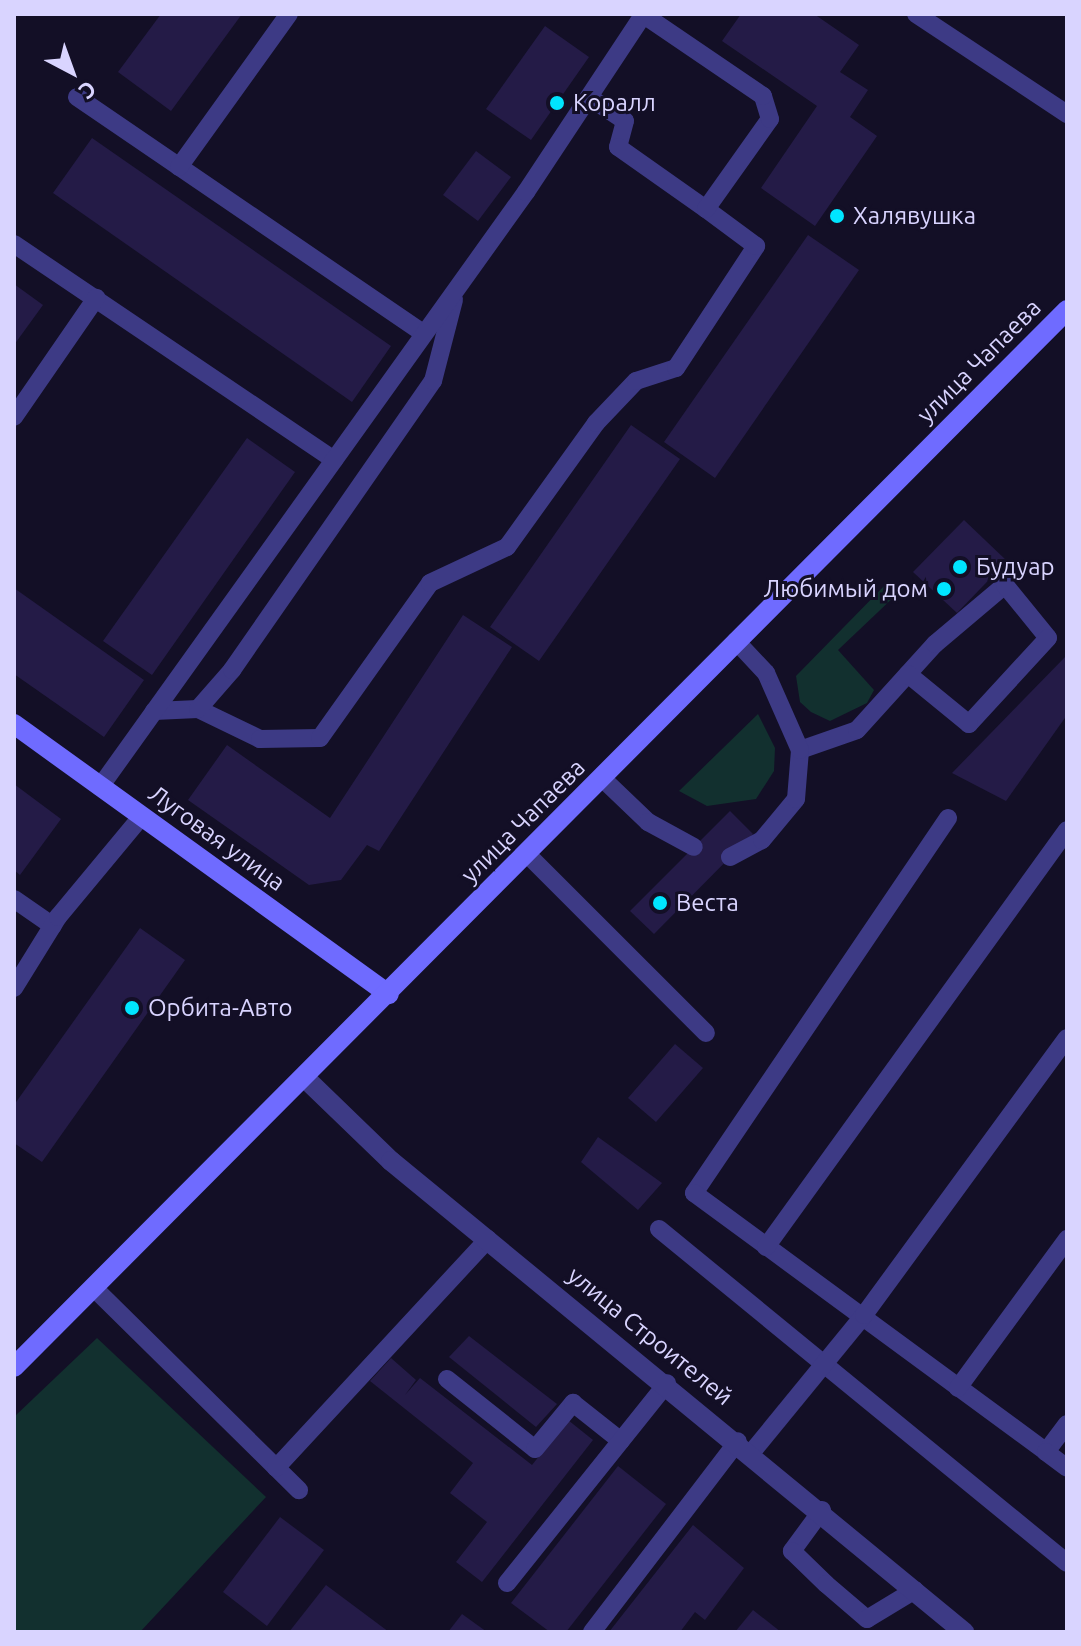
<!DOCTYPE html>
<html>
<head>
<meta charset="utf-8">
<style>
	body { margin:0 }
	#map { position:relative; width:1081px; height:1646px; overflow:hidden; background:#130f26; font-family:Ubuntu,sans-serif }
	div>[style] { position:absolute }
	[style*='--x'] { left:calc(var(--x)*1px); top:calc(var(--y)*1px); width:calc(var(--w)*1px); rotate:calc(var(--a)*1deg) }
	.green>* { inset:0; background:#12302f }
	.building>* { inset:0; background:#241b47 }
	.lane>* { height:18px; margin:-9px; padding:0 9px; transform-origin:9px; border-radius:9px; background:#3d3a85 }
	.street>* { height:20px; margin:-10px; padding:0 10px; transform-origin:10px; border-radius:10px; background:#3d3a85 }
	.secondary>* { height:20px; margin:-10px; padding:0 10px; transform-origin:10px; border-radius:10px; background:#6f6bff }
	.dots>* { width:22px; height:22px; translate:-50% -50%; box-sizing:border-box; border:4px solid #130f26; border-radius:50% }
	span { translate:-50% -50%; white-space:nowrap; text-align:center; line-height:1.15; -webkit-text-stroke:6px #130f26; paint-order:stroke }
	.poi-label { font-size:24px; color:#d9d4ff }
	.left { translate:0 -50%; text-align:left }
	.right { translate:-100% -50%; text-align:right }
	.street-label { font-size:24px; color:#d9d4ff }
	.frame { position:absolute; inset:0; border:16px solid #d9d4ff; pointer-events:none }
	.north { position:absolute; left:32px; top:32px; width:80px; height:80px; -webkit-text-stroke:6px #130f26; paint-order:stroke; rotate:139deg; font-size:22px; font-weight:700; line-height:32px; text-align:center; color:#d9d4ff }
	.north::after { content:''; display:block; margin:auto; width:28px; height:36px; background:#d9d4ff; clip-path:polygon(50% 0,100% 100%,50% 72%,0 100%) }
</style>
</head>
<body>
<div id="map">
	<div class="green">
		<i style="clip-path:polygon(887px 583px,897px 594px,838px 650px,874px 690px,867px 703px,830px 721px,811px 712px,800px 702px,796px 676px)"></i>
		<i style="clip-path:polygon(758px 714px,775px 748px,774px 771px,756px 799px,707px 806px,679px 791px)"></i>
		<i style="clip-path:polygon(97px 1338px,266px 1497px,140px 1632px,14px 1632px,14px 1417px)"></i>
	</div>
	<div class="building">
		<i style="clip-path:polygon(161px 14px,242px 14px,171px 111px,118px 72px)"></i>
		<i style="clip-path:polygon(741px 14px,814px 14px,859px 45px,840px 72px,868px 90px,850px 117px,877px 136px,815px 226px,761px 188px,817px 106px,722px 41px)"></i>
		<i style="clip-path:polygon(545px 26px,589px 57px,531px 140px,486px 109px)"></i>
		<i style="clip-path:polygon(92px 138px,391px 346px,352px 402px,53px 193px)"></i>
		<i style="clip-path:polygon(476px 151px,511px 177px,478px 221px,443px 195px)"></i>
		<i style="clip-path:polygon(808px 235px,859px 270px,715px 478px,664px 442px)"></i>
		<i style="clip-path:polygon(14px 284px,43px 305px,14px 345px)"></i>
		<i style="clip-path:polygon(631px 425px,680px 459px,539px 661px,490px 627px)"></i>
		<i style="clip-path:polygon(247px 438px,295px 472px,152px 675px,103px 641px)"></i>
		<i style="clip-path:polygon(964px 520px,1007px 561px,957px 613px,913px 572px)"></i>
		<i style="clip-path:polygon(14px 588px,144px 680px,104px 737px,14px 674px)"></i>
		<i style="clip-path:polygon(463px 615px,512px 647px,379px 851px,367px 845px,341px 880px,309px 885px,188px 800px,227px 745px,330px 818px)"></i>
		<i style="clip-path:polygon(1067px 655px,1067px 715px,1006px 801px,952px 773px)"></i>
		<i style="clip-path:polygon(14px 784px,61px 819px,20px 875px,14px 870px)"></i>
		<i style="clip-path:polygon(730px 811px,753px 834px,654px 934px,630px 911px)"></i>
		<i style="clip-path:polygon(140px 928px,185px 960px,42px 1162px,14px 1143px,14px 1105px)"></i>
		<i style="clip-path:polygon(675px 1044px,703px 1068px,656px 1122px,628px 1098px)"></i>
		<i style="clip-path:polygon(598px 1137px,662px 1183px,638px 1210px,581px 1162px)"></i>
		<i style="clip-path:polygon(469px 1336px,557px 1404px,536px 1427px,449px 1357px)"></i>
		<i style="clip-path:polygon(391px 1358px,416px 1380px,405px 1395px,420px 1378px,532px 1465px,568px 1420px,593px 1440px,482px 1582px,456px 1562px,487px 1522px,450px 1493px,473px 1463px,370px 1381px)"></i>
		<i style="clip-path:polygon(618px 1466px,666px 1504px,566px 1632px,550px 1632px,511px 1603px)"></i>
		<i style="clip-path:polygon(280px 1517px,324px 1550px,267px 1626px,223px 1592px)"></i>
		<i style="clip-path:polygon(693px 1525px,744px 1568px,705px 1620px,695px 1612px,680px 1632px,609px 1632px)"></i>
		<i style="clip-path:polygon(326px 1585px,389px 1632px,289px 1632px)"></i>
		<i style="clip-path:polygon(753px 1610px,781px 1632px,735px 1632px)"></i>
		<i style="clip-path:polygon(462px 1614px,487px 1632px,448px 1632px)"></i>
	</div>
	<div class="lane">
		<i style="--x:916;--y:14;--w:181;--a:33.5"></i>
		<i style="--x:77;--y:97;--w:420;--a:34.3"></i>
		<i style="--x:589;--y:97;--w:43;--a:33.7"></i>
		<i style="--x:625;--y:121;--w:27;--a:105"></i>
		<i style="--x:618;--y:147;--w:108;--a:35.2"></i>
		<i style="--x:179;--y:167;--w:188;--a:-54.3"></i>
		<i style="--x:14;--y:244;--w:386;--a:34"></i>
		<i style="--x:14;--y:417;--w:145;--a:-55.4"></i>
		<i style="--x:198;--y:709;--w:69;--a:25.8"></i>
		<i style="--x:260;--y:739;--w:60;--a:-1"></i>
		<i style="--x:320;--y:738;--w:190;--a:-54.6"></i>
		<i style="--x:430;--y:583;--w:85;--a:-25.1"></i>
		<i style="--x:507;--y:547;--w:153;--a:-54.3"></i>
		<i style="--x:596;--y:423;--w:58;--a:-46.4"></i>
		<i style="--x:636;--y:381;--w:42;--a:-18"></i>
		<i style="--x:676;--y:368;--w:146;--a:-56.7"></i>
		<i style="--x:756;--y:246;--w:62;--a:-143.5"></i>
		<i style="--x:706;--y:209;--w:110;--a:-54.6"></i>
		<i style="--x:770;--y:119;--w:24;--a:-107"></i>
		<i style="--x:763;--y:96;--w:144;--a:-145.8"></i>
		<i style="--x:154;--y:711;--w:44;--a:-2.6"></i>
		<i style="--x:198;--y:709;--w:52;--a:-48.9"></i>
		<i style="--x:232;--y:670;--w:352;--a:-55.2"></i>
		<i style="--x:433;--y:381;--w:84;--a:-75.5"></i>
		<i style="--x:800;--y:750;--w:60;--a:-19.3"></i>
		<i style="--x:857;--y:730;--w:116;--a:-47.8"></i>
		<i style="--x:935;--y:644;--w:92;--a:-40.1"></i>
		<i style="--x:1005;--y:585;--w:68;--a:50.9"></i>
		<i style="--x:1048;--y:638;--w:117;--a:132.6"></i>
		<i style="--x:969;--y:724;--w:79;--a:-140.7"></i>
		<i style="--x:602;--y:778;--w:64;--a:43.7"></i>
		<i style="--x:648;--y:822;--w:52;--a:28.5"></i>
		<i style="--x:100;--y:787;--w:732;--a:-54.4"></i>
		<i style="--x:526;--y:192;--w:214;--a:-56.5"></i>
		<i style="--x:948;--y:818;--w:453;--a:124.1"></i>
		<i style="--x:694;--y:1193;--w:437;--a:36.3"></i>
		<i style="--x:527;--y:854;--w:253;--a:45"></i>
		<i style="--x:730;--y:857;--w:36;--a:-28"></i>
		<i style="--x:762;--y:840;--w:53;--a:-50.3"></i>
		<i style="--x:796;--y:799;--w:49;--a:-85.3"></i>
		<i style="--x:800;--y:750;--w:84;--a:-113.8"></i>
		<i style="--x:766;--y:673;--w:44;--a:-133.2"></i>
		<i style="--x:14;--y:899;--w:47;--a:34.7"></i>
		<i style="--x:14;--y:988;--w:84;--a:-58.2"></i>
		<i style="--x:58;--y:917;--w:131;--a:-50.3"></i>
		<i style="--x:659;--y:1229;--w:527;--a:39.3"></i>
		<i style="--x:766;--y:1247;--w:514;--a:-54.18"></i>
		<i style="--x:94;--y:1288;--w:288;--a:44.6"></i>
		<i style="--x:447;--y:1379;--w:112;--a:38.5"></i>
		<i style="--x:535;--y:1449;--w:60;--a:-50.4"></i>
		<i style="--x:573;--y:1403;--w:61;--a:38.4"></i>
		<i style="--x:958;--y:1388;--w:185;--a:-53.8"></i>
		<i style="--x:1067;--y:1424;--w:35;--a:127"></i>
		<i style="--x:1046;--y:1452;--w:26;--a:37"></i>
		<i style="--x:752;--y:1452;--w:177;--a:-50.7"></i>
		<i style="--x:864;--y:1315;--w:343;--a:-53.8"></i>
		<i style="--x:276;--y:1468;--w:312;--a:-47.2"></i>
		<i style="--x:822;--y:1510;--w:51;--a:126.2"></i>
		<i style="--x:792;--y:1551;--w:47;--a:44.1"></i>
		<i style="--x:826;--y:1584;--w:54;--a:40.5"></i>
		<i style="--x:867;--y:1619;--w:56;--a:-31.1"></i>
		<i style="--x:507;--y:1583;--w:256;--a:-51.3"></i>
		<i style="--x:592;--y:1632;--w:240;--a:-52.6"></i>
	</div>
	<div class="street">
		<i style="--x:305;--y:1078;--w:120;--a:44"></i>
		<i style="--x:391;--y:1161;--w:742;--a:39.42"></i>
	</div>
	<div class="secondary">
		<i style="--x:14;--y:724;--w:462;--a:35.8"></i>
		<i style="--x:14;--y:1367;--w:1492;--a:-45.11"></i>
	</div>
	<div class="dots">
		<i style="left:557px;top:103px;background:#00e5ff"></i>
		<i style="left:837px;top:216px;background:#00e5ff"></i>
		<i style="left:960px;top:567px;background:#00e5ff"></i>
		<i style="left:944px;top:589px;background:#00e5ff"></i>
		<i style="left:660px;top:903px;background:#00e5ff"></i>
		<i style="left:132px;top:1008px;background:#00e5ff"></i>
	</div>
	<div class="poi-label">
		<span class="left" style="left:573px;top:103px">Коралл</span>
		<span class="left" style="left:853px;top:216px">Халявушка</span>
		<span class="left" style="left:976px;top:567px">Будуар</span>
		<span class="right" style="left:928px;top:589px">Любимый дом</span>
		<span class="left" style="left:676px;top:903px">Веста</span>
		<span class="left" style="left:148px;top:1008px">Орбита-Авто</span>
	</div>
	<div class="street-label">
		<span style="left:979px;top:361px;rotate:-45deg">улица Чапаева</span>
		<span style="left:523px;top:821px;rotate:-45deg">улица Чапаева</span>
		<span style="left:217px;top:838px;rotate:36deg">Луговая улица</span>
		<span style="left:650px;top:1336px;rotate:39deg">улица Строителей</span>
	</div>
	<div class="frame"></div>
	<div class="north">С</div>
</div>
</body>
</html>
